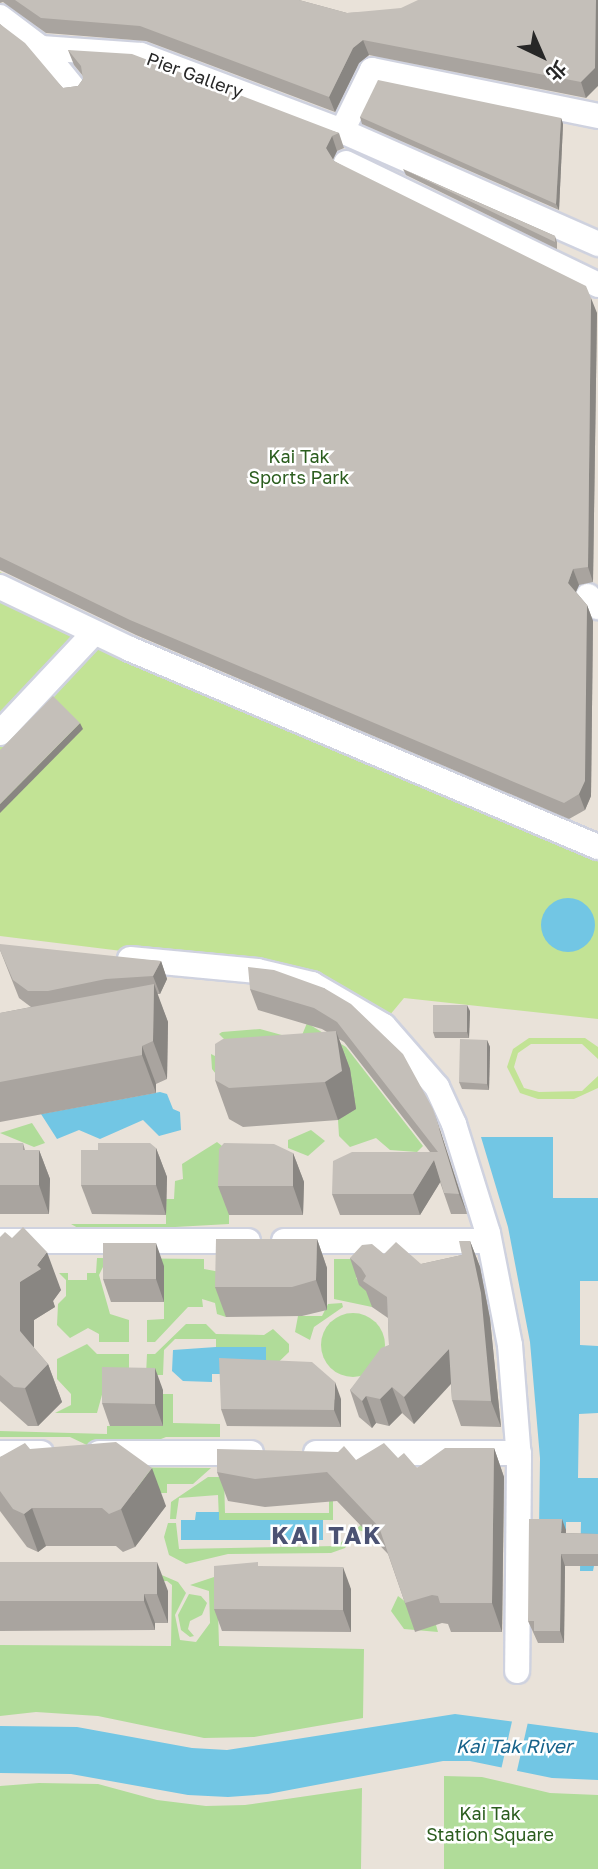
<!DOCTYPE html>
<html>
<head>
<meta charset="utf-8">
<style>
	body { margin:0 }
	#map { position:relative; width:598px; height:1869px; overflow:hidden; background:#e9e2d9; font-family:"Golos Text","Noto Sans TC",sans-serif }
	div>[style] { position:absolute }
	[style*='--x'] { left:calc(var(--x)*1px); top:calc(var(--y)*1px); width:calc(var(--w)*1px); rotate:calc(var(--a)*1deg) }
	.green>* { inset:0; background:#b0dc99 }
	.round { border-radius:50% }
	.pitch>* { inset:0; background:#c2e395 }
	.water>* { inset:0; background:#72c6e4 }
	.pier>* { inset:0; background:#e9e2d9 }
	.roads { filter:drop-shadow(2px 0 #cfd2df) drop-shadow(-2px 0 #cfd2df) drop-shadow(0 2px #cfd2df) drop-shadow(0 -2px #cfd2df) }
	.street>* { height:24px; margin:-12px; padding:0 12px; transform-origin:12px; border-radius:12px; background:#fff }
	.wall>* { inset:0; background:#a9a49f }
	.shaded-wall>* { inset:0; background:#898682 }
	.building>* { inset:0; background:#c4bfb9 }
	span { translate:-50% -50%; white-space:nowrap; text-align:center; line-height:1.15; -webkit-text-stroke:5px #fff; paint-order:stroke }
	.street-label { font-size:18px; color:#272727 }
	.park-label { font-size:18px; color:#2b5d1e }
	.water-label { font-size:19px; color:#17638b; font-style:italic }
	.district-label { font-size:24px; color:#4b5273; font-weight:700; letter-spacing:2px }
	.north { position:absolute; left:507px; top:21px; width:70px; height:70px; -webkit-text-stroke:5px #fff; paint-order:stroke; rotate:136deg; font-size:19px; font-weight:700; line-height:28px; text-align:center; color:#272727 }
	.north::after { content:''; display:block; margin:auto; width:24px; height:32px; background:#272727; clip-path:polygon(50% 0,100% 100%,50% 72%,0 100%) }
</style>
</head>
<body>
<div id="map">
	<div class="green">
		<i style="clip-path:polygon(307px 1023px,346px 1047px,423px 1146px,417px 1152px,390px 1150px,376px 1138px,350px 1147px,339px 1136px,338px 1120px,345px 1115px,223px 1083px,212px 1069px,211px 1054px,227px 1062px,232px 1047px,219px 1034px,222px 1032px,260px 1029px,300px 1040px)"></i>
		<i style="clip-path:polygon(32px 1123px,45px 1143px,34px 1147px,0 1133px)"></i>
		<i style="clip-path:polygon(311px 1130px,325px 1141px,308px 1156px,288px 1148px,288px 1140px)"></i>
		<i style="clip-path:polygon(217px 1142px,241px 1161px,229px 1179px,229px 1224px,85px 1232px,71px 1224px,166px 1224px,166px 1199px,174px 1199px,175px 1181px,183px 1179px,182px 1164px)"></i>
		<i style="clip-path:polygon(393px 1250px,356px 1278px,371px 1295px,372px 1307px,334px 1299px,334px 1259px,373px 1259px)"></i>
		<i style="clip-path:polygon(97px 1258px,204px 1259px,204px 1269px,226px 1273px,226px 1317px,217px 1314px,215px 1303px,202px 1299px,203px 1307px,188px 1307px,155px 1342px,147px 1342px,147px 1320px,164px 1319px,164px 1266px,103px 1267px,99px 1275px,110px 1314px,129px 1320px,129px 1342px,99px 1342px,99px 1334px,88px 1328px,70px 1338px,57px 1325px,58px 1304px,66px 1296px,66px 1280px,59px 1273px,68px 1273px,68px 1280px,87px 1280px,87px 1273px,96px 1273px)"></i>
		<i style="clip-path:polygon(342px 1303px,343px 1307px,314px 1327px,310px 1340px,295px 1332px,298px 1316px,322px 1316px,328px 1304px)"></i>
		<i class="round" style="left:321px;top:1313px;width:64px;height:64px"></i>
		<i style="clip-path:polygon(186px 1324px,206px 1324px,216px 1334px,264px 1335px,273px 1329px,289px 1344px,289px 1352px,263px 1377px,266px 1347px,216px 1347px,216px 1339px,175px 1339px,164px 1350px,163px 1375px,146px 1375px,147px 1354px,155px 1354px)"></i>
		<i style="clip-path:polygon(87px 1344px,97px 1354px,129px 1354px,129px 1375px,106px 1380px,97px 1413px,55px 1413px,71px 1405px,71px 1394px,57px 1379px,57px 1359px)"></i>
		<i style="clip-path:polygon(163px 1394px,173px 1394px,173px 1423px,220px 1424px,220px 1437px,166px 1437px,136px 1449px,89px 1446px,70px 1437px,0 1437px,0 1431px,107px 1434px,107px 1426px,163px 1426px)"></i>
		<i style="clip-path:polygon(63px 1467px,211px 1468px,193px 1484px,167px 1484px,167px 1493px,142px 1493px)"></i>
		<i style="clip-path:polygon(208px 1477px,224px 1477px,225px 1513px,329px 1513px,329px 1501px,333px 1500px,333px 1520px,219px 1520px,218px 1495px,179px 1498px,176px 1519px,170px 1519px,171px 1502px)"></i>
		<i style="clip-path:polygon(168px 1523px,176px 1523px,179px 1549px,337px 1546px,363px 1523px,379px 1536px,358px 1530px,345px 1548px,331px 1553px,228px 1554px,186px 1564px,169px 1555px,164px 1537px)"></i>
		<i style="clip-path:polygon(157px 1573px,178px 1582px,186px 1593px,175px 1615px,180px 1640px,196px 1642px,210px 1623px,209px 1591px,190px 1585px,217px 1576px,219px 1646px,364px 1649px,363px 1718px,254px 1737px,204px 1738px,98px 1716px,36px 1712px,0 1716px,0 1645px,171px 1646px,172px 1585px,167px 1581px,130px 1581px)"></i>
		<i style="clip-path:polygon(189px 1594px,201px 1596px,207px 1603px,202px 1615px,190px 1621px,188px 1629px,194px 1636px,190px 1637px,181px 1630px,178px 1615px)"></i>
		<i style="clip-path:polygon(398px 1596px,436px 1625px,438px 1632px,404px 1629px,391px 1611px)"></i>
		<i style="clip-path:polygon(444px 1776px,482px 1777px,550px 1793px,598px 1795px,598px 1869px,444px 1869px)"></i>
		<i style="clip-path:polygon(39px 1783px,98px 1784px,157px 1800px,206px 1806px,245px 1805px,362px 1788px,361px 1869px,0 1869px,0 1786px)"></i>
	</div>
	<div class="pitch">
		<i style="clip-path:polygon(0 572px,138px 639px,598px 833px,598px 1019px,404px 998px,389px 1016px,316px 975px,0 936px)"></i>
		<i style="clip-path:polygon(529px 1038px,585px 1038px,598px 1047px,598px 1059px,582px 1044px,531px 1044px,518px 1053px,514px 1067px,524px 1088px,539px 1092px,582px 1091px,598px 1076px,598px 1088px,574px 1099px,538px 1099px,520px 1093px,507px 1067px,513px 1049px)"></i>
	</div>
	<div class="water">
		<i class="round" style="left:541px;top:898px;width:54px;height:54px"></i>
		<i style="clip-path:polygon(160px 1092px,167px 1094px,173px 1109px,180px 1112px,181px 1130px,159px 1136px,143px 1120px,100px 1139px,79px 1130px,57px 1139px,41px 1114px)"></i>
		<i style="clip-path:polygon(481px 1137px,553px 1137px,553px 1198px,598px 1198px,598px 1281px,580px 1281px,580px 1345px,598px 1346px,598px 1413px,579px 1414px,578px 1478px,598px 1478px,598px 1545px,593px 1571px,580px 1571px,581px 1522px,566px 1522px,566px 1530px,539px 1530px,540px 1458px,530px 1342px,508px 1227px)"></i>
		<i style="clip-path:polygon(216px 1347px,266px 1347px,266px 1374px,212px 1374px,212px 1382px,183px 1381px,172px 1371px,173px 1350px)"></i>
		<i style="clip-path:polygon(196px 1512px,219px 1512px,219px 1520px,323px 1520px,323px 1540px,181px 1540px,181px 1520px,195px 1520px)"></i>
		<i style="clip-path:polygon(455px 1714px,598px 1733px,598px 1780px,552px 1778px,470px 1761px,443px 1761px,268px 1794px,228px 1797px,188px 1795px,71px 1774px,0 1773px,0 1726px,77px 1727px,192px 1748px,227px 1750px)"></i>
	</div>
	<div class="pier">
		<i style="clip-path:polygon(513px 1717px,528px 1722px,516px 1775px,501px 1770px)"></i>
	</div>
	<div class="roads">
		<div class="street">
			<i style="--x:0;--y:17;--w:51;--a:37.1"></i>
			<i style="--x:41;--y:48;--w:54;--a:51"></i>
			<i style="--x:41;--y:48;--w:100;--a:4"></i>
			<i style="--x:141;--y:55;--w:215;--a:20.7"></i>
			<i style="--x:342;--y:131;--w:280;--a:23.8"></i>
			<i style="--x:342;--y:131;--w:68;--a:-63.8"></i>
			<i style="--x:372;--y:70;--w:231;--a:11.5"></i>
			<i style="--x:346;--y:163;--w:280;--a:25.8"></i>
			<i style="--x:0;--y:587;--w:144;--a:25.5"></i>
			<i style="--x:130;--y:649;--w:508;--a:22.93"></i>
			<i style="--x:588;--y:596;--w:15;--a:48"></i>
			<i style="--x:0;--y:733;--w:137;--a:-46.8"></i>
			<i style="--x:130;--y:959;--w:128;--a:5.4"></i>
			<i style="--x:257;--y:971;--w:57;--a:13.3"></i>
			<i style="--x:312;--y:984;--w:83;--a:30.3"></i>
			<i style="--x:384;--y:1026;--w:81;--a:49"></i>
			<i style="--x:437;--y:1087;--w:41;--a:65.3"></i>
			<i style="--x:454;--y:1124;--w:114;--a:72.7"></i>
			<i style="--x:488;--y:1233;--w:114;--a:78.9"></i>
			<i style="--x:510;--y:1345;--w:114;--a:85.5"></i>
			<i style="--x:519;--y:1459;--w:212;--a:90.5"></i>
			<i style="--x:0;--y:1241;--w:248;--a:0"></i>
			<i style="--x:284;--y:1241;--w:196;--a:0"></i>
			<i style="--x:0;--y:1453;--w:41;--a:0"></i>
			<i style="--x:99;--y:1453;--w:152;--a:0"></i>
			<i style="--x:316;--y:1453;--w:203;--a:0"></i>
		</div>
	</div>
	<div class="wall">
		<i style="clip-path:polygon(0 0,299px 0,347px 13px,598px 0,586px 98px,369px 55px,359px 63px,335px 112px,146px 41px,46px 33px,3px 2px,0 3px)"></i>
		<i style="clip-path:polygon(0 24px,63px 88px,78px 86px,83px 79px,83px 76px,74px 65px,68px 50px,339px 133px,344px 148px,337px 151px,333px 160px,334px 161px,597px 313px,593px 582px,579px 585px,576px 592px,587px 605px,593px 621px,591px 796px,585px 810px,569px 819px,136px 635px,0 570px)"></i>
		<i style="clip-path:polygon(360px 117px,561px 118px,563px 124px,559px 210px,362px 124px)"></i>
		<i style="clip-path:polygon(403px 169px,555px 236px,557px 242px,557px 249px,406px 175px)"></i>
		<i style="clip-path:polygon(0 950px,161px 961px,167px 979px,160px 994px,157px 994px,168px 1022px,167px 1079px,156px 1084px,156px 1093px,0 1122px,0 1013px,31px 1007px,19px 998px)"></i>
		<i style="clip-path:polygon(324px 988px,440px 1130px,467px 1214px,451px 1214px,440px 1182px,420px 1215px,340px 1215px,332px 1194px,430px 1152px,344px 1042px,339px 1039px,350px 1069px,356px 1109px,338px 1120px,243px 1127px,229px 1119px,215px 1080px,327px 1032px,322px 1029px,258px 1010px,250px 989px)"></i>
		<i style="clip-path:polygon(470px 1011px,469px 1038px,435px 1038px,433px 1032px)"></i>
		<i style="clip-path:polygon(487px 1040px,490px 1047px,489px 1090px,462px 1089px,459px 1082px)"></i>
		<i style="clip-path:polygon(0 1143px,23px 1143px,25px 1150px,39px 1150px,50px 1179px,49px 1214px,0 1214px)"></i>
		<i style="clip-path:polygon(156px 1148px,167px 1177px,166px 1215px,92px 1214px,81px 1185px)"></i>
		<i style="clip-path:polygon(293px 1153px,304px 1182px,303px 1215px,229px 1215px,218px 1186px)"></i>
		<i style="clip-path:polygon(0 1237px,61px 1290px,53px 1301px,55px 1307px,34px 1320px,34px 1348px,48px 1364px,62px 1402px,38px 1426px,28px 1426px,0 1401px)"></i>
		<i style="clip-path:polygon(317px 1239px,327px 1268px,327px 1310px,302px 1316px,226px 1317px,215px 1287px)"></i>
		<i style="clip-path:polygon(470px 1241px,480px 1267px,490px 1319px,501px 1427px,461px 1426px,452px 1400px,451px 1384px,414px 1424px,402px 1413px,389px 1426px,376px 1423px,372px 1428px,359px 1417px,350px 1390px,389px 1345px,388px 1318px,372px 1307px,366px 1291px,359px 1285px,350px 1258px,384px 1254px,421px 1264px,462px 1255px)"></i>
		<i style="clip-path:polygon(164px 1266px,164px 1302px,111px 1302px,103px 1279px)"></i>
		<i style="clip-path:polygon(163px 1390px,163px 1426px,110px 1426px,102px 1403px)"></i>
		<i style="clip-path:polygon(341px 1399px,341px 1427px,227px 1426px,221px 1409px)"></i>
		<i style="clip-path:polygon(494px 1448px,504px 1477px,502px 1632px,451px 1632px,448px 1624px,442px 1623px,415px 1632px,388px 1554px,337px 1501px,265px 1507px,228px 1501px,217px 1472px,356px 1460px,398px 1458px,417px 1468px)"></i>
		<i style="clip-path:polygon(30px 1449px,166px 1506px,135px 1547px,123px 1552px,116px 1546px,46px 1546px,38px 1552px,27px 1547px,0 1511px,0 1457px)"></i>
		<i style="clip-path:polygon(566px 1530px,566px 1533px,598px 1534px,598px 1566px,565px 1566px,564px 1643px,538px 1643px,528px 1621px)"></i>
		<i style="clip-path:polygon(0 1562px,168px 1591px,168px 1623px,155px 1623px,155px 1630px,0 1631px)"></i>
		<i style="clip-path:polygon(260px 1566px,351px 1589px,351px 1632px,222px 1631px,214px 1609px)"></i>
	</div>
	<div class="shaded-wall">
		<i style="clip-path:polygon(596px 0,598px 0,598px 86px,586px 98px,581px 82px)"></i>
		<i style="clip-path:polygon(363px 40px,369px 55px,359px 63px,335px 112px,329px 97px,353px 48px)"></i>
		<i style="clip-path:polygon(561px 118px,563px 124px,559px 210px,556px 204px)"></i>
		<i style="clip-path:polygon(332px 136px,337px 151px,331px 163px,326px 148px)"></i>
		<i style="clip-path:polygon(591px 298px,597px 313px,593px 582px,588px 567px)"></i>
		<i style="clip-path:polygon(573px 569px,579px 585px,573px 598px,568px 583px)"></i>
		<i style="clip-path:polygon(587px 605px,593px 621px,591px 796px,585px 810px,579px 794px)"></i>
		<i style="clip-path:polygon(80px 723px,83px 729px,0 813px,0 804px)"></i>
		<i style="clip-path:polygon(161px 961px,167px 979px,160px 994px,153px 976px)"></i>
		<i style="clip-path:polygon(154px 984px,168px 1022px,167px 1079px,153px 1041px)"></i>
		<i style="clip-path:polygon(467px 1005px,470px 1011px,469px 1038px,467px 1032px)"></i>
		<i style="clip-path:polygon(336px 1031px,350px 1069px,356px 1109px,338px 1120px,325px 1082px)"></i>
		<i style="clip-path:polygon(487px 1040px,490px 1047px,489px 1090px,487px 1084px)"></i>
		<i style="clip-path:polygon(142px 1046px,156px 1084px,156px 1093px,142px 1055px)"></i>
		<i style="clip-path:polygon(433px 1109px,440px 1130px,467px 1214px,459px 1194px)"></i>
		<i style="clip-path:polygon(156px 1148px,167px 1177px,166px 1215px,156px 1185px)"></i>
		<i style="clip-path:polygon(39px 1150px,50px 1179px,49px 1214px,39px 1185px)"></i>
		<i style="clip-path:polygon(293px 1153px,304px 1182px,303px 1215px,293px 1186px)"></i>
		<i style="clip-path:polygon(434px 1160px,441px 1181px,420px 1215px,413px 1194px)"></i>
		<i style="clip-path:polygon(317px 1239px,327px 1268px,327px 1310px,316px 1280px)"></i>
		<i style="clip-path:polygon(470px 1241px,480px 1267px,490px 1319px,501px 1427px,491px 1401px)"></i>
		<i style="clip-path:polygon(156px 1243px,164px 1266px,164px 1302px,156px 1279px)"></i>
		<i style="clip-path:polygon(47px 1252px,61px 1290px,53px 1301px,55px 1307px,34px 1320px,34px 1369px,20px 1331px,20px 1282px,37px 1265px)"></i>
		<i style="clip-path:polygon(449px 1349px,458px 1376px,414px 1424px,404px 1397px)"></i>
		<i style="clip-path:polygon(48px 1364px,62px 1402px,38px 1426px,25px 1388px)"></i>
		<i style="clip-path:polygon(155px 1368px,163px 1390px,163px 1426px,155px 1404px)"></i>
		<i style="clip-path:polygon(335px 1382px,341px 1399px,341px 1427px,334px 1410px)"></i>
		<i style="clip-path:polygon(392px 1387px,402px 1413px,389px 1426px,380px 1399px)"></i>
		<i style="clip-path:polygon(366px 1396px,376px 1423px,372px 1428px,362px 1401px)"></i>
		<i style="clip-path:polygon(494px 1448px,504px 1477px,502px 1632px,492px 1603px)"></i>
		<i style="clip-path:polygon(152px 1468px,166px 1506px,135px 1547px,121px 1509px)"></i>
		<i style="clip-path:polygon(32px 1508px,46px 1546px,38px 1552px,24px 1514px)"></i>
		<i style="clip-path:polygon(562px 1519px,566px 1530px,565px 1545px,561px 1533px)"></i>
		<i style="clip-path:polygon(561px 1554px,565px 1566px,564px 1643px,560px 1631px)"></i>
		<i style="clip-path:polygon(157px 1562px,168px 1591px,168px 1623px,157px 1594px)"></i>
		<i style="clip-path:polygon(343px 1567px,351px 1589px,351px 1632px,343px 1610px)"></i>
		<i style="clip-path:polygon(144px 1594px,155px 1623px,155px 1630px,144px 1601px)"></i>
	</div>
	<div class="building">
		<i style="clip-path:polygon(15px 0,299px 0,347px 13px,401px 8px,418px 0,596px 0,595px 68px,581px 82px,363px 40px,353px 48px,329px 97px,140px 26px,41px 18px)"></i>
		<i style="clip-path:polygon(0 24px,25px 43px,63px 88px,78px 86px,83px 79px,81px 66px,68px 50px,132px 54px,339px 133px,332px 136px,326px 148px,334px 161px,586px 286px,591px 298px,588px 567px,573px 569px,568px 583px,587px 605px,585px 781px,579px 794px,564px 803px,130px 620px,0 557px)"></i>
		<i style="clip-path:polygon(378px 80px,561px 118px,556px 204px,360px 117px)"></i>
		<i style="clip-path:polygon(403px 169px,555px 236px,555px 242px)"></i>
		<i style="clip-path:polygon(53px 696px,80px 723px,0 804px,0 750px)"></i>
		<i style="clip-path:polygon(0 944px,161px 961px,153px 976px,106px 979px,48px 991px,28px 991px,13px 980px,0 950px)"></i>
		<i style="clip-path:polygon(248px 967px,274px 970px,324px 988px,351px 1004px,403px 1054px,433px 1109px,459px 1194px,444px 1193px,434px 1160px,413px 1194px,332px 1194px,333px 1161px,352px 1152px,438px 1152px,337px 1022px,314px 1008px,250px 989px)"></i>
		<i style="clip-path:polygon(154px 984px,153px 1041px,142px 1046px,142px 1055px,0 1082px,0 1013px)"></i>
		<i style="clip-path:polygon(433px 1005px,467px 1005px,467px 1032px,433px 1032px)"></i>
		<i style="clip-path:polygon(336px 1031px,342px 1071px,325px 1082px,229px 1088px,215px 1080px,215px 1044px,223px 1039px)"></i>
		<i style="clip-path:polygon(460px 1039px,487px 1040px,487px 1084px,459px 1082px)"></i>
		<i style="clip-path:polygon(0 1143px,23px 1143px,23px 1150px,39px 1150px,39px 1185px,0 1185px)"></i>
		<i style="clip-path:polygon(98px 1143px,150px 1143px,156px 1148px,156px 1185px,81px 1185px,81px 1150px,98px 1150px)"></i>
		<i style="clip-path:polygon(224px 1143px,274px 1144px,293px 1153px,293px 1186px,218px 1186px,219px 1149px)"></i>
		<i style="clip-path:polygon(23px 1227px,47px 1252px,37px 1265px,41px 1269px,20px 1282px,20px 1331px,48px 1364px,25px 1388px,14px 1387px,0 1375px,0 1237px,5px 1232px,12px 1238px)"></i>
		<i style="clip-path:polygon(216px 1239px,317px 1239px,316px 1280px,292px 1287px,215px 1287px)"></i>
		<i style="clip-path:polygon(459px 1241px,470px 1241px,481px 1293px,491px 1401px,452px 1400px,449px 1349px,404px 1397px,392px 1387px,380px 1399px,366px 1396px,362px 1401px,350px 1390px,381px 1348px,389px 1345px,387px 1297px,363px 1281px,366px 1276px,361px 1268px,350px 1258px,362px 1245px,372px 1244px,384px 1254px,396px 1242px,421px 1264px,462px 1255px)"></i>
		<i style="clip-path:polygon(103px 1243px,156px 1243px,156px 1279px,103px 1279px)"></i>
		<i style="clip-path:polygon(219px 1358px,312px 1362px,335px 1382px,334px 1410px,221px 1409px)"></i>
		<i style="clip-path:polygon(102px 1367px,155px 1368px,155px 1404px,102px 1403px)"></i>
		<i style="clip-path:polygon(116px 1442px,152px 1468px,121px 1509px,109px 1514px,102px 1508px,32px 1508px,24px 1514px,13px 1509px,0 1491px,0 1457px,25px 1443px,30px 1449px)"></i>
		<i style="clip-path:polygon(384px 1443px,398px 1458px,404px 1453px,417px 1468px,445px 1448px,494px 1448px,492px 1603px,440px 1603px,438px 1596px,432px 1595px,405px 1603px,379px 1527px,327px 1472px,255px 1479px,217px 1472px,217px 1449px,338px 1452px,344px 1446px,356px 1460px)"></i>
		<i style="clip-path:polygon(529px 1519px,562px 1519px,561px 1533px,598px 1534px,598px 1554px,561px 1554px,560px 1631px,534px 1631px,534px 1621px,528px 1621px)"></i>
		<i style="clip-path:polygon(0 1562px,157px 1562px,157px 1594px,144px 1594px,144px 1601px,0 1601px)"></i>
		<i style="clip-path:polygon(258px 1562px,258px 1566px,343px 1567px,343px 1610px,214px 1609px,214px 1566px)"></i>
	</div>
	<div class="street-label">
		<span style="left:195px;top:75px;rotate:20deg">Pier Gallery</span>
	</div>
	<div class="park-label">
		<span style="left:299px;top:467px">Kai Tak<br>Sports Park</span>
		<span style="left:490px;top:1824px">Kai Tak<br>Station Square</span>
	</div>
	<div class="water-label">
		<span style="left:514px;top:1746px">Kai Tak River</span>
	</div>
	<div class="district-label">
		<span style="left:327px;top:1535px">KAI TAK</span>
	</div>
	<div class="north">北</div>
</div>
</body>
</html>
